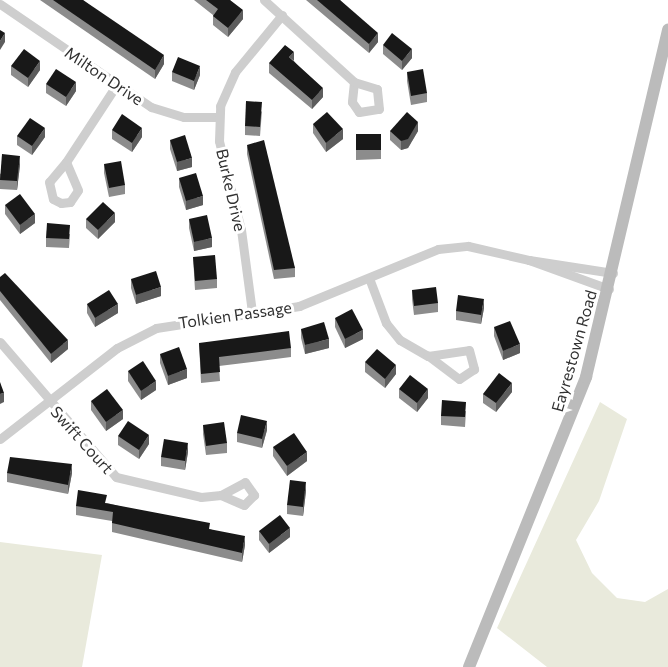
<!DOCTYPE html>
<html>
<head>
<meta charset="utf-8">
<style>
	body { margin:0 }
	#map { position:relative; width:668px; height:667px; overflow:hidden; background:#fff; font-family:Commissioner,sans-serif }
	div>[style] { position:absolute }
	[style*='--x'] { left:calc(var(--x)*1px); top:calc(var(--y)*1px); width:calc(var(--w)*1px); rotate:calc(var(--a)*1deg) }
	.green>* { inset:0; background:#e9eadc }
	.street>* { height:9px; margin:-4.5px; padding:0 4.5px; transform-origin:4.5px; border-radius:4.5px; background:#cecece }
	.secondary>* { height:12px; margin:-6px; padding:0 6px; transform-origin:6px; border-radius:6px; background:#bbb }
	.wall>* { inset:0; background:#8c8c8c }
	.shaded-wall>* { inset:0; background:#5d5d5d }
	.building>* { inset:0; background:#181818 }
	span { translate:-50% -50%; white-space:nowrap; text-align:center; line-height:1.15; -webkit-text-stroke:6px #fff; paint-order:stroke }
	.street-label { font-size:16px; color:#313131 }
</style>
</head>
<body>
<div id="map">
	<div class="green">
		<i style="clip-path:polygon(600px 402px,627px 419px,599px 501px,576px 540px,592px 573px,617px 598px,645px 602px,668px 589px,668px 667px,547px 667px,497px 628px)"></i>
		<i style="clip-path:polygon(0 542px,102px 555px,82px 667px,0 667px)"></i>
	</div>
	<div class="street">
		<i style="--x:264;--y:0;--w:122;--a:42.3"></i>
		<i style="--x:354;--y:82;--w:20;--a:96"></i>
		<i style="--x:352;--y:102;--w:12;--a:55"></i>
		<i style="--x:359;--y:112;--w:20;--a:-9"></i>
		<i style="--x:379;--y:109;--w:20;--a:-96"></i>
		<i style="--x:377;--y:89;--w:24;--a:-163"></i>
		<i style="--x:0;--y:4;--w:183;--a:34.3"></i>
		<i style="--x:151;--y:107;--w:34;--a:17"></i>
		<i style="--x:184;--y:117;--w:35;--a:0"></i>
		<i style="--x:66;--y:162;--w:26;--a:130"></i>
		<i style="--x:49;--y:182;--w:17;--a:77"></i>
		<i style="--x:53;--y:199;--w:9;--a:27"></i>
		<i style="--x:61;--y:203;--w:9;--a:-6"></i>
		<i style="--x:70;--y:202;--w:14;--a:-56"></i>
		<i style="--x:78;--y:190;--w:30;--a:-113"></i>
		<i style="--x:66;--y:162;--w:90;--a:-56.8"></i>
		<i style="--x:369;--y:278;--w:48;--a:69.3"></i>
		<i style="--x:386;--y:323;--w:22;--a:51"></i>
		<i style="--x:400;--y:340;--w:32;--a:30"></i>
		<i style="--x:428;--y:356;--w:41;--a:-8.3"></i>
		<i style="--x:469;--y:350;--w:20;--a:75"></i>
		<i style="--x:474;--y:369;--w:18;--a:146"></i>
		<i style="--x:459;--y:379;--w:39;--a:-143"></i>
		<i style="--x:609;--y:289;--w:85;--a:-160.1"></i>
		<i style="--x:529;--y:260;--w:85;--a:8.8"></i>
		<i style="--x:252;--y:312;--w:83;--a:-97.6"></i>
		<i style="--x:241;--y:230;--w:92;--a:-103.9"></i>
		<i style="--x:219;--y:141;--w:35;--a:-88"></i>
		<i style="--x:220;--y:106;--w:37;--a:-66"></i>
		<i style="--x:235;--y:72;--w:74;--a:-50.5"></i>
		<i style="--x:0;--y:342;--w:178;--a:49.3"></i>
		<i style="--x:116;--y:477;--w:87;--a:13.2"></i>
		<i style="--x:201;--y:497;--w:20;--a:-6"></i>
		<i style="--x:221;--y:495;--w:27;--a:-28"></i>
		<i style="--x:245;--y:482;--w:16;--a:55"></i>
		<i style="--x:254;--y:495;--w:14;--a:135"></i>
		<i style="--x:244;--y:505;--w:25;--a:-157"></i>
		<i style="--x:0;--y:439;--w:148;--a:-37.9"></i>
		<i style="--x:117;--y:348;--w:44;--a:-27.1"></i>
		<i style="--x:156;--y:328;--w:145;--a:-8.7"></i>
		<i style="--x:299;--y:306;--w:150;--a:-22.3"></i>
		<i style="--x:438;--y:249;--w:30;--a:-6"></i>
		<i style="--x:468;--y:246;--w:63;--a:12.9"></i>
	</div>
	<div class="secondary">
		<i style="--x:469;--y:667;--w:313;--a:-68"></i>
		<i style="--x:586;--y:377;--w:357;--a:-76.7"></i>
	</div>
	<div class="wall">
		<i style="clip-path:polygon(40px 0,83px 0,164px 64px,155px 79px)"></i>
		<i style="clip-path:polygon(194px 0,230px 0,243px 19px,228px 37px,213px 25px,213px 15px)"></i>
		<i style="clip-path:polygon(306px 0,340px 0,378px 42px,369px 53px)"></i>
		<i style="clip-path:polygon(383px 45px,412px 58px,402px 70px,383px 54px)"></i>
		<i style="clip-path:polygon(294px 61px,323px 97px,312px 109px,269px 73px,269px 63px)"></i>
		<i style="clip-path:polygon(11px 66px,40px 70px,28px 87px,11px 75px)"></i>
		<i style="clip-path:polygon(172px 72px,200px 75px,194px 90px,172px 81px)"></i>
		<i style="clip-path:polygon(407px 72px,427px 93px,427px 102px,411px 105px,407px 81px)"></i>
		<i style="clip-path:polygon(46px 84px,76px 91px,66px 106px,46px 93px)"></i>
		<i style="clip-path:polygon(262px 111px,260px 136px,245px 135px,245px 126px)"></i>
		<i style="clip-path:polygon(313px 124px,343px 139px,326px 152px,313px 133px)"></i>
		<i style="clip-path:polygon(112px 130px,142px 137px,132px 152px,112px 139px)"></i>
		<i style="clip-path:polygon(390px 131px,418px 131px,408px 148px,401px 150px,390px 140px)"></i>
		<i style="clip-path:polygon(356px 134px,381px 134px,381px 159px,356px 160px)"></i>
		<i style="clip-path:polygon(17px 136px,45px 137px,32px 155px,17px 145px)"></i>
		<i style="clip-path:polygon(170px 140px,192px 167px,177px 171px,170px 149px)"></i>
		<i style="clip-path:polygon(247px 145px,295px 268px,295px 277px,274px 279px,247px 154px)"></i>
		<i style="clip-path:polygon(104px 164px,125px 185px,125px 194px,109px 197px,104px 173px)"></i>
		<i style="clip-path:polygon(20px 165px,17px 190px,0 189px,0 174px)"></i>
		<i style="clip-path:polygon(179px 178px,203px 205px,186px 210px,179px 187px)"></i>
		<i style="clip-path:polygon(5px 205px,35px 223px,20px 234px,5px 214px)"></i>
		<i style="clip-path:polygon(86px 219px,115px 222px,98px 239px,86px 228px)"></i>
		<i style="clip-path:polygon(189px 219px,212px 247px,194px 251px,189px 228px)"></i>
		<i style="clip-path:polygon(70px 234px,69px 248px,46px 247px,46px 238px)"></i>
		<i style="clip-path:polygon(193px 257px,217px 279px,217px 288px,195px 290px)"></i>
		<i style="clip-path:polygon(0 277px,68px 349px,51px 363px,0 300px)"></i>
		<i style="clip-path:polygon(131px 279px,161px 296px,136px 304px,131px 288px)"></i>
		<i style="clip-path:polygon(412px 290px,438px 303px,438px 312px,414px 315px,412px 299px)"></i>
		<i style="clip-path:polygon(87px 304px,118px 313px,95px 327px,87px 313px)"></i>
		<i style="clip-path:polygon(484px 308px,481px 324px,456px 320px,456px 311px)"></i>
		<i style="clip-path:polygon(335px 318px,363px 339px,345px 348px,335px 327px)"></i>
		<i style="clip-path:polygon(494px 327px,520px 353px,503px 360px,494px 336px)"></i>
		<i style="clip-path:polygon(301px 329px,329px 348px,305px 354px,301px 338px)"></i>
		<i style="clip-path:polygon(199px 343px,291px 348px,291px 357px,219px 366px,220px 381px,201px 383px)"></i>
		<i style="clip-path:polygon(160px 354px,187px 378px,168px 385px,160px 363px)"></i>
		<i style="clip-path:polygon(365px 362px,396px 374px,385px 388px,365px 372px)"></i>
		<i style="clip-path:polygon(128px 371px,156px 390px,141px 400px,128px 381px)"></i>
		<i style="clip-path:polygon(399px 389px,428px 398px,417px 412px,399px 398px)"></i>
		<i style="clip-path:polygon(512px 392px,496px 412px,483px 403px,483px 394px)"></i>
		<i style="clip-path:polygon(91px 401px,123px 419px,106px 431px,91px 410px)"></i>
		<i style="clip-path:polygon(466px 411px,465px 427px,441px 425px,441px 416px)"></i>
		<i style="clip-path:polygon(203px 425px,227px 443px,227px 453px,206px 455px,203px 434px)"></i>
		<i style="clip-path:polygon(267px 430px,262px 448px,237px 442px,237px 433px)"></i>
		<i style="clip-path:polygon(118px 436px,149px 444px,139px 459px,118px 445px)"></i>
		<i style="clip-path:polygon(273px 447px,307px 461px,287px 476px,273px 456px)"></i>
		<i style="clip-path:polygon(188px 452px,185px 470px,161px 466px,161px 457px)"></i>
		<i style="clip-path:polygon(7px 473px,72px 473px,68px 494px,7px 482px)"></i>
		<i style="clip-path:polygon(306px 491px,303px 516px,287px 514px,287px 505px)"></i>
		<i style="clip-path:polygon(107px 503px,210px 529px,245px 545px,242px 562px,112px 532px,112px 521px,76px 515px,76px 506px)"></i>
		<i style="clip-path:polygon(259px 531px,290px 537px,269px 553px,259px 540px)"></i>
	</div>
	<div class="shaded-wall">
		<i style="clip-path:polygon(243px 10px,243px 19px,228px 37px,228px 28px)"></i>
		<i style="clip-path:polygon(5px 33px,5px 42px,0 50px,0 41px)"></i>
		<i style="clip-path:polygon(378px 33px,378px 42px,369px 53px,369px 44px)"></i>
		<i style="clip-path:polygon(412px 49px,412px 58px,402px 70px,402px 61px)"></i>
		<i style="clip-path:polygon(294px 52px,294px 61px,289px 57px)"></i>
		<i style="clip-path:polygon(164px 55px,164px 64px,155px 79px,155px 70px)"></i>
		<i style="clip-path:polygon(40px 61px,40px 70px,28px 87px,28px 78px)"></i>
		<i style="clip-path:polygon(200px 66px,200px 75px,194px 90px,194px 81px)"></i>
		<i style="clip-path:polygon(76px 82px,76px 91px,66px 106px,66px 97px)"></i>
		<i style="clip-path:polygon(323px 88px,323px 97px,312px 109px,312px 100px)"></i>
		<i style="clip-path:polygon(418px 122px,418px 131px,408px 148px,401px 150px,401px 141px)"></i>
		<i style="clip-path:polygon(45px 128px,45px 137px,32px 155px,32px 146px)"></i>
		<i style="clip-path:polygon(142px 128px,142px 137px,132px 152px,132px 143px)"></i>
		<i style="clip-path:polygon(343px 129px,343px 139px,326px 152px,326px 143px)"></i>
		<i style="clip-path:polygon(20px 156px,20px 165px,17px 190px,17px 181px)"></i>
		<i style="clip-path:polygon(192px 158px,192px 167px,177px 171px,177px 162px)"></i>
		<i style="clip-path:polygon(203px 196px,203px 205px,186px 210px,186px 201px)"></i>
		<i style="clip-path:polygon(115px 213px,115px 222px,98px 239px,98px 230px)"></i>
		<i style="clip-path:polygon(35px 214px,35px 223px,20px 234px,20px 225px)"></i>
		<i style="clip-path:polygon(212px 238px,212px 247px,194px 251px,194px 242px)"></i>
		<i style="clip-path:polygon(161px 287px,161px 296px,136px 304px,136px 295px)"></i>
		<i style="clip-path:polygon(484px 299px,484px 308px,481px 324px,481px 315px)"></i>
		<i style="clip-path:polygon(118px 304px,118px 313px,95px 327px,95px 318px)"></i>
		<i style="clip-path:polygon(363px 330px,363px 339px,345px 348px,345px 339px)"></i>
		<i style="clip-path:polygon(329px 339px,329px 348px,305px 354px,305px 345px)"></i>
		<i style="clip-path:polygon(68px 340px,68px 349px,51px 363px,51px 354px)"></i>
		<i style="clip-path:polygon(520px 344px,520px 353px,503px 360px,503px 351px)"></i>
		<i style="clip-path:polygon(396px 365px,396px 374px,385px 388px,385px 379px)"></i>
		<i style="clip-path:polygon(187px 369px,187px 378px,168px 385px,168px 376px)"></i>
		<i style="clip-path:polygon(156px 381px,156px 390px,141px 400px,141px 391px)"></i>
		<i style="clip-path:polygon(512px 383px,512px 392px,496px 412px,496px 403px)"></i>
		<i style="clip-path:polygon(428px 389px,428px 398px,417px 412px,417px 403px)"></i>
		<i style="clip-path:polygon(4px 393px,4px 402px,0 404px,0 394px)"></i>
		<i style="clip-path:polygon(123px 410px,123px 419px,106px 431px,106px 422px)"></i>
		<i style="clip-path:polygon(267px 421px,267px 430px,262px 448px,262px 439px)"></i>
		<i style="clip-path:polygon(149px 435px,149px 444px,139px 459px,139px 450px)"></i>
		<i style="clip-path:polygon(188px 443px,188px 452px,185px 470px,185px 461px)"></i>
		<i style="clip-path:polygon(307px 452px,307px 461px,287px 476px,287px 466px)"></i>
		<i style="clip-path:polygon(72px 464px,72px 473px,68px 494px,68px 485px)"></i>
		<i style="clip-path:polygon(306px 482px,306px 491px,303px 516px,303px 507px)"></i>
		<i style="clip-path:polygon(290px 528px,290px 537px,269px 553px,269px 544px)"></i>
		<i style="clip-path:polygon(245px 536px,245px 545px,242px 562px,242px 553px)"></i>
	</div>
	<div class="building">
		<i style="clip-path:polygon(53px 0,83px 0,164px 55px,155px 70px)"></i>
		<i style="clip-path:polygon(206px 0,230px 0,243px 10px,228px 28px,213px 16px,218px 9px)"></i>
		<i style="clip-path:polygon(317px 0,340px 0,378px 33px,369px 44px)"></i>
		<i style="clip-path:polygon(0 30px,5px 33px,0 41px)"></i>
		<i style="clip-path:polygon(392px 33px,412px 49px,402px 61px,383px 45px)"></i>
		<i style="clip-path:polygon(285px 45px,294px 52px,289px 57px,323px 88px,312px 100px,269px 63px)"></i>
		<i style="clip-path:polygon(24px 49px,40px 61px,28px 78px,11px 66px)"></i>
		<i style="clip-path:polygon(178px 57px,200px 66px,194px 81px,172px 72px)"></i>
		<i style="clip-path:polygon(56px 69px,76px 82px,66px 97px,46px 84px)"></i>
		<i style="clip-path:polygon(423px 69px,427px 93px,411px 96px,407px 72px)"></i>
		<i style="clip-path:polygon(246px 101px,262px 102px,260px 127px,245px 126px)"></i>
		<i style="clip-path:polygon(327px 112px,343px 129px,326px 143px,313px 124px)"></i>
		<i style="clip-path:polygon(407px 112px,418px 122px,408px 139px,401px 141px,390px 131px)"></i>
		<i style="clip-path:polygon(122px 114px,142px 128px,132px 143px,112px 130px)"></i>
		<i style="clip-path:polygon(30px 118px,45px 128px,32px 146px,17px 136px)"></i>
		<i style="clip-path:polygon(356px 134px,381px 134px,381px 150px,356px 150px)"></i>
		<i style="clip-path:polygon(185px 135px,192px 158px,177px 162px,170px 140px)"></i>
		<i style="clip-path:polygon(264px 140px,295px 268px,274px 270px,247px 145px)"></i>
		<i style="clip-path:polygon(2px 154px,20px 156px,17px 181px,0 180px)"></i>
		<i style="clip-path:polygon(121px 161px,125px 185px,109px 188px,104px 164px)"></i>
		<i style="clip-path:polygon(196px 173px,203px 196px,186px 201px,179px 178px)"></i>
		<i style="clip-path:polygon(20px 194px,35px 214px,20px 225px,5px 205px)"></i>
		<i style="clip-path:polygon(103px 202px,115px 213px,98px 230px,86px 219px)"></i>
		<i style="clip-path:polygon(207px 215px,212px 238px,194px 242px,189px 219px)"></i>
		<i style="clip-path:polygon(47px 223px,70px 225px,69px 239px,46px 238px)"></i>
		<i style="clip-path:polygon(215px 255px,217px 279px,195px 281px,193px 257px)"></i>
		<i style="clip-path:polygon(156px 271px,161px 287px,136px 295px,131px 279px)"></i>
		<i style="clip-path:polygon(5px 273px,68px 340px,51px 354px,0 291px,0 277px)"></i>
		<i style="clip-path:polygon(436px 287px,438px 303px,414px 306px,412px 290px)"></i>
		<i style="clip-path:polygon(109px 290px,118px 304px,95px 318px,87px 304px)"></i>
		<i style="clip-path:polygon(458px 295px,484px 299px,481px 315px,456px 311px)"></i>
		<i style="clip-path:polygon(352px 309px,363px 330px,345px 339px,335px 318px)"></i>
		<i style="clip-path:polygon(510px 321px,520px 344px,503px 351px,494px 327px)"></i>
		<i style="clip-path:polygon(324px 322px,329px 339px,305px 345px,301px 329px)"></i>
		<i style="clip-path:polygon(289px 331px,291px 348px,219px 357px,220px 372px,201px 374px,199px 343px)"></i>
		<i style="clip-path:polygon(179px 347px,187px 369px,168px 376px,160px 354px)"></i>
		<i style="clip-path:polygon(377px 349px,396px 365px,385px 379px,365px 362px)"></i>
		<i style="clip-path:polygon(143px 361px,156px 381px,141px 391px,128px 371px)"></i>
		<i style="clip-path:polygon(499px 373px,512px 383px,496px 403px,483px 394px)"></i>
		<i style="clip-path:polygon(410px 375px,428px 389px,417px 403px,399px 389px)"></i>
		<i style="clip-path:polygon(0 382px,4px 393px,0 394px)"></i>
		<i style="clip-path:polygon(107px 389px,123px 410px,106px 422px,91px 401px)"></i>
		<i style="clip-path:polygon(442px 400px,466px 402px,465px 417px,441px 416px)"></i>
		<i style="clip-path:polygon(241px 415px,267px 421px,262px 439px,237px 433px)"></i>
		<i style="clip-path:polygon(128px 421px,149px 435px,139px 450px,118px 436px)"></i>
		<i style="clip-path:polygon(224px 422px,227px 443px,206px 446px,203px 425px)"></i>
		<i style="clip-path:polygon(294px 433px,307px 452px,287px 466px,273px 447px)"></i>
		<i style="clip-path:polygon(164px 439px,188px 443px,185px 461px,161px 457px)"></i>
		<i style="clip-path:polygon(10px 457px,72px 464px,68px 485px,7px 473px)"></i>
		<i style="clip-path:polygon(290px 480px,306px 482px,303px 507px,287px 505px)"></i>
		<i style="clip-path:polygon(78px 490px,107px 495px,105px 503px,210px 523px,209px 529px,245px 536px,242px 553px,112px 523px,113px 512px,76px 506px)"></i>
		<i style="clip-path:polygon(280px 515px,290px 528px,269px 544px,259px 531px)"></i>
	</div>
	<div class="street-label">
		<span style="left:104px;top:76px;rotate:34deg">Milton Drive</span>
		<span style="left:231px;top:190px;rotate:77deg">Burke Drive</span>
		<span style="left:235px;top:315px;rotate:-8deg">Tolkien Passage</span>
		<span style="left:574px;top:351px;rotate:-74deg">Eayrestown Road</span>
		<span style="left:82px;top:440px;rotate:48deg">Swift Court</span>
	</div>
</div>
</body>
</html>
